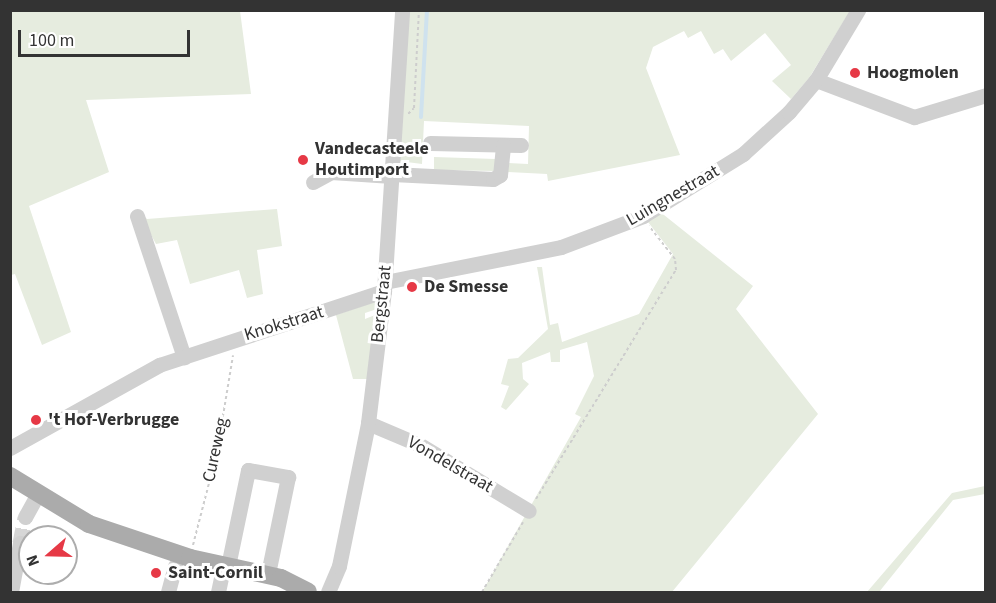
<!DOCTYPE html>
<html>
<head>
<meta charset="utf-8">
<style>
	body { margin:0 }
	#map { position:relative; width:996px; height:603px; overflow:hidden; background:#fff; font-family:"Source Sans 3",sans-serif }
	div>[style] { position:absolute }
	[style*='--x'] { left:calc(var(--x)*1px); top:calc(var(--y)*1px); width:calc(var(--w)*1px); rotate:calc(var(--a)*1deg) }
	.green>* { inset:0; background:#e6ecdf }
	.stream>* { height:4px; margin:-2px; padding:0 2px; transform-origin:2px; border-radius:2px; background:#cfe2ee }
	.minor-tunnel>* { height:15px; margin-top:-7.5px; transform-origin:0; background:repeating-linear-gradient(90deg,#d6d6d6 0 15px,transparent 0 23px) }
	.path>* { height:2px; margin-top:-1px; transform-origin:0; background:repeating-linear-gradient(90deg,#cdcdcd 0 3px,transparent 0 6px) }
	.minor>* { height:15px; margin:-7.5px; padding:0 7.5px; transform-origin:7.5px; border-radius:7.5px; background:#d0d0d0 }
	.major>* { height:18px; margin:-9px; padding:0 9px; transform-origin:9px; border-radius:9px; background:#ababab }
	.dots>* { width:16px; height:16px; translate:-50% -50%; box-sizing:border-box; border:3px solid #fff; border-radius:50% }
	span { translate:-50% -50%; white-space:nowrap; text-align:center; line-height:1.15; -webkit-text-stroke:6px #fff; paint-order:stroke }
	.poi-label { font-size:18px; color:#333; font-weight:700 }
	.left { translate:0 -50%; text-align:left }
	.street-label { font-size:18px; color:#333 }
	.frame { position:absolute; inset:0; border:12px solid #333; pointer-events:none }
	.north { position:absolute; left:18px; top:525px; width:60px; height:60px; box-sizing:border-box; background:#fff; border:2px solid #adadad; border-radius:50%; rotate:250deg; font-size:16px; font-weight:700; line-height:24px; text-align:center; color:#333 }
	.north::after { content:''; display:block; margin:auto; width:21px; height:27px; background:#e63946; clip-path:polygon(50% 0,100% 100%,50% 72%,0 100%) }
	.scale { position:absolute; left:18px; top:30px; width:172px; height:27px; box-sizing:border-box; border:3px solid #333; border-top:0; padding-left:8px; font-size:18px; line-height:21px; white-space:nowrap; color:#333; -webkit-text-stroke:4px #fff; paint-order:stroke }
</style>
</head>
<body>
<div id="map">
	<div class="green">
		<i style="clip-path:polygon(10px 11px,240px 11px,251px 94px,86px 100px,109px 172px,29px 206px,71px 332px,42px 345px,15px 274px,11px 275px)"></i>
		<i style="clip-path:polygon(409px 11px,850px 11px,809px 78px,791px 99px,772px 81px,791px 65px,765px 33px,731px 61px,723px 49px,714px 54px,701px 31px,688px 38px,684px 31px,653px 47px,646px 68px,680px 155px,548px 181px,547px 174px,507px 172px,507px 163px,528px 164px,529px 126px,424px 121px,422px 164px,399px 161px)"></i>
		<i style="clip-path:polygon(434px 157px,496px 159px,496px 171px,434px 170px)"></i>
		<i style="clip-path:polygon(277px 209px,282px 246px,257px 250px,263px 294px,247px 298px,239px 270px,190px 284px,177px 240px,156px 244px,138px 211px,147px 219px)"></i>
		<i style="clip-path:polygon(659px 211px,753px 286px,736px 309px,818px 414px,672px 592px,482px 592px,581px 417px,575px 414px,594px 376px,587px 342px,560px 350px,560px 362px,551px 362px,550px 352px,522px 363px,523px 379px,529px 384px,506px 410px,501px 407px,509px 386px,501px 384px,508px 359px,518px 358px,548px 329px,537px 267px,542px 267px,550px 325px,558px 323px,562px 342px,639px 314px,673px 254px,648px 222px)"></i>
		<i style="clip-path:polygon(377px 301px,377px 309px,365px 313px,365px 319px,375px 315px,368px 379px,353px 379px,336px 315px)"></i>
		<i style="clip-path:polygon(985px 486px,985px 494px,953px 500px,879px 592px,867px 592px,952px 493px)"></i>
	</div>
	<div class="stream">
		<i style="--x:421;--y:117;--w:107;--a:-86.8"></i>
	</div>
	<div class="minor-tunnel">
		<i style="--x:20;--y:543;--w:26;--a:-79"></i>
	</div>
	<div class="path">
		<i style="--x:408;--y:114;--w:8;--a:-45"></i>
		<i style="--x:414;--y:108;--w:98;--a:-87.1"></i>
		<i style="--x:536;--y:499;--w:268;--a:-58.6"></i>
		<i style="--x:676;--y:270;--w:11;--a:-95"></i>
		<i style="--x:675;--y:259;--w:42;--a:-128.2"></i>
		<i style="--x:193;--y:545;--w:96;--a:-75.5"></i>
		<i style="--x:217;--y:452;--w:98;--a:-80.6"></i>
		<i style="--x:482;--y:592;--w:81;--a:-59.6"></i>
	</div>
	<div class="minor">
		<i style="--x:816;--y:80;--w:105;--a:20.7"></i>
		<i style="--x:914;--y:117;--w:75;--a:-17"></i>
		<i style="--x:430;--y:143;--w:91;--a:1.3"></i>
		<i style="--x:392;--y:174;--w:101;--a:2.8"></i>
		<i style="--x:493;--y:179;--w:8;--a:-30"></i>
		<i style="--x:500;--y:175;--w:30;--a:-84"></i>
		<i style="--x:313;--y:182;--w:21;--a:-29"></i>
		<i style="--x:331;--y:172;--w:61;--a:3.8"></i>
		<i style="--x:137;--y:216;--w:149;--a:71.6"></i>
		<i style="--x:385;--y:282;--w:179;--a:-11.2"></i>
		<i style="--x:561;--y:247;--w:88;--a:-20.7"></i>
		<i style="--x:643;--y:216;--w:118;--a:-31.8"></i>
		<i style="--x:743;--y:154;--w:62;--a:-42.4"></i>
		<i style="--x:789;--y:112;--w:42;--a:-49.8"></i>
		<i style="--x:816;--y:80;--w:82;--a:-59"></i>
		<i style="--x:368;--y:423;--w:56;--a:22.9"></i>
		<i style="--x:420;--y:445;--w:127;--a:31.2"></i>
		<i style="--x:10;--y:448;--w:171;--a:-29.1"></i>
		<i style="--x:159;--y:365;--w:237;--a:-18.2"></i>
		<i style="--x:25;--y:517;--w:26;--a:-61"></i>
		<i style="--x:228;--y:566;--w:98;--a:-78.2"></i>
		<i style="--x:248;--y:470;--w:41;--a:9.9"></i>
		<i style="--x:288;--y:477;--w:99;--a:101.7"></i>
		<i style="--x:11;--y:592;--w:50;--a:-79.6"></i>
		<i style="--x:168;--y:592;--w:27;--a:-75"></i>
		<i style="--x:218;--y:592;--w:14;--a:-78"></i>
		<i style="--x:328;--y:592;--w:28;--a:-67"></i>
		<i style="--x:339;--y:566;--w:146;--a:-78.5"></i>
		<i style="--x:368;--y:423;--w:133;--a:-83.1"></i>
		<i style="--x:384;--y:291;--w:282;--a:-86.3"></i>
	</div>
	<div class="major">
		<i style="--x:10;--y:476;--w:92;--a:31.3"></i>
		<i style="--x:89;--y:524;--w:107;--a:18.6"></i>
		<i style="--x:190;--y:558;--w:93;--a:12.4"></i>
		<i style="--x:281;--y:578;--w:30;--a:27"></i>
	</div>
	<div class="dots">
		<i style="left:855px;top:73px;background:#e63946"></i>
		<i style="left:303px;top:160px;background:#e63946"></i>
		<i style="left:412px;top:287px;background:#e63946"></i>
		<i style="left:36px;top:420px;background:#e63946"></i>
		<i style="left:156px;top:573px;background:#e63946"></i>
	</div>
	<div class="poi-label">
		<span class="left" style="left:867px;top:73px">Hoogmolen</span>
		<span class="left" style="left:315px;top:160px">Vandecasteele<br>Houtimport</span>
		<span class="left" style="left:424px;top:287px">De Smesse</span>
		<span class="left" style="left:48px;top:420px">'t Hof-Verbrugge</span>
		<span class="left" style="left:168px;top:573px">Saint-Cornil</span>
	</div>
	<div class="street-label">
		<span style="left:673px;top:196px;rotate:-30deg">Luingnestraat</span>
		<span style="left:382px;top:304px;rotate:-84deg">Bergstraat</span>
		<span style="left:284px;top:324px;rotate:-17deg">Knokstraat</span>
		<span style="left:216px;top:450px;rotate:-78deg">Cureweg</span>
		<span style="left:450px;top:465px;rotate:30deg">Vondelstraat</span>
	</div>
	<div class="frame"></div>
	<div class="north">N</div>
	<div class="scale">100 m</div>
</div>
</body>
</html>
